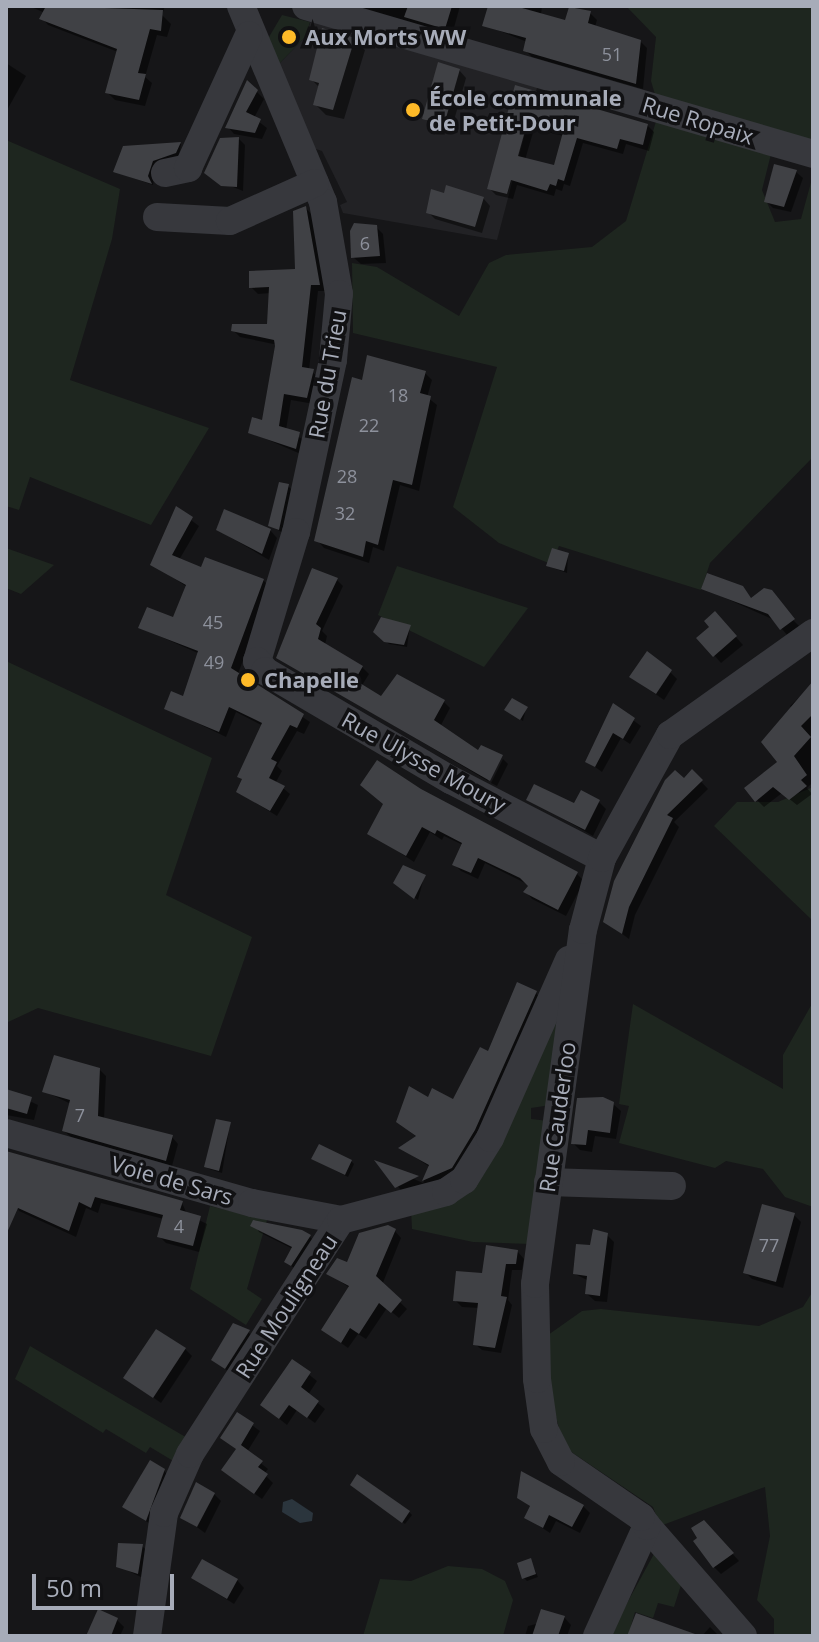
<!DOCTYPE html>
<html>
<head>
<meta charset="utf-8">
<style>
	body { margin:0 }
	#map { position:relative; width:819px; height:1642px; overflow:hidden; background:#161618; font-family:"Open Sans",sans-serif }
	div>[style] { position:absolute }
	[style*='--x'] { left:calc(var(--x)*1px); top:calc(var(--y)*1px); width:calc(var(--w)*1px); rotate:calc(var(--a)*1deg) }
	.built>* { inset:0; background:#222225 }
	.green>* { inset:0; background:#1e261f }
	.water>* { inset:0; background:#2b353d }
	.shadow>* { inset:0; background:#0007 }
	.building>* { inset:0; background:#404145 }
	.minor>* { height:28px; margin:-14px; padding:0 14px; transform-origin:14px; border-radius:14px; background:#37383d }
	.dots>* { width:22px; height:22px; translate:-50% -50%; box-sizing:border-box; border:4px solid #111113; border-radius:50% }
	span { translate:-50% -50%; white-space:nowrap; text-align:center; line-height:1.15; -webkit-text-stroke:7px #111113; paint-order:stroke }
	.number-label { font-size:18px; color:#8d919c }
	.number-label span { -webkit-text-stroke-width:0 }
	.poi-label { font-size:22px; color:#a7acb9; font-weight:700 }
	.left { translate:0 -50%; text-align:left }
	.street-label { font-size:22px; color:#a7acb9 }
	.frame { position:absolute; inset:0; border:8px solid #a7acb9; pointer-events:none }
	.scale { position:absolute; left:32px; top:1574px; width:142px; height:36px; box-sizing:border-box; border:4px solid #a7acb9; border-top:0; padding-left:10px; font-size:24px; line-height:28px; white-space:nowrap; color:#a7acb9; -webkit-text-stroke:6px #111113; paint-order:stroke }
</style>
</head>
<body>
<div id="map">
	<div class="built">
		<i style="clip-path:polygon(313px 14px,539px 80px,497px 240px,343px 213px,340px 205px,347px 202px,322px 151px,310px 147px,276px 67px,306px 36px)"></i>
	</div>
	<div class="green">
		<i style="clip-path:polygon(626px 6px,813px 6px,813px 144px,659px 108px,651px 81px,656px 37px)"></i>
		<i style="clip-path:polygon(282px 15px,310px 22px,306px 36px,276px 67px,266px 42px)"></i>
		<i style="clip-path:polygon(657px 118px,771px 154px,762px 190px,775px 222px,801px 219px,813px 175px,813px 457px,710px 563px,701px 590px,559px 546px,551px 564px,499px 543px,453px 507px,497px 367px,353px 333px,352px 263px,377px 267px,459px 316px,489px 263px,506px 255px,592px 247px,626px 221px)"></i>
		<i style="clip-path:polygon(6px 140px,120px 189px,112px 239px,70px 380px,209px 428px,151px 525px,30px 477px,19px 510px,6px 506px)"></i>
		<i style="clip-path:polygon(6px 548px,54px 565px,21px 594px,6px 588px)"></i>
		<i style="clip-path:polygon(397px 566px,528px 608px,484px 667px,378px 615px)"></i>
		<i style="clip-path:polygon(6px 661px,212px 758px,166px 895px,252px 937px,211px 1056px,38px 1008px,6px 1023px)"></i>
		<i style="clip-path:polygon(813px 787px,813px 921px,714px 826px,737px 802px,778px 802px)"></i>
		<i style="clip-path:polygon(813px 1002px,813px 1207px,785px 1197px,763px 1169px,726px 1161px,715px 1168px,619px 1143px,629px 1106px,619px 1104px,633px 1004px,783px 1089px,783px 1055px)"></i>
		<i style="clip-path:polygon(553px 1012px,561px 1012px,551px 1105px,531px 1108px,531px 1119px,549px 1121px,531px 1244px,473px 1242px,412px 1229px,411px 1208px,478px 1181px,486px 1171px)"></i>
		<i style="clip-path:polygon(210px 1206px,267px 1220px,247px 1289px,262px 1299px,246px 1325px,190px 1289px)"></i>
		<i style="clip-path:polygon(813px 1291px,813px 1636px,774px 1636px,774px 1619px,757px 1600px,770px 1536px,765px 1487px,660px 1526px,653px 1507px,564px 1447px,551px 1398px,548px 1335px,582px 1311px,601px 1309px,759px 1326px,803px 1307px)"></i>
		<i style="clip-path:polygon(30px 1346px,189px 1439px,175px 1462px,150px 1447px,146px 1453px,106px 1429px,103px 1433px,15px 1379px)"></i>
		<i style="clip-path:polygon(655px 1552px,682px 1582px,674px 1607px,658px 1603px,653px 1618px,635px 1612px,628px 1636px,609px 1636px)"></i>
		<i style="clip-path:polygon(448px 1566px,482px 1569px,505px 1581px,513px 1600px,503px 1636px,363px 1636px,380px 1579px,411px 1581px)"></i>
	</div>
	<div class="water">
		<i style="clip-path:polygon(292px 1499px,313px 1513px,312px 1521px,300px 1523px,282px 1512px,283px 1502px)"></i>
	</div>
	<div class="shadow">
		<i style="clip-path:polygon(29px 6px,165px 6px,162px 15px,171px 24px,167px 37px,157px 35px,145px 77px,152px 83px,145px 106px,115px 100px,108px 93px,118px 52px,48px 25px,42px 18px,45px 13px)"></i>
		<i style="clip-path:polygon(351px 6px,460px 6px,452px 35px)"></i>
		<i style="clip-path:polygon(500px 6px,542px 6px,541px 15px,567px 22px,590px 13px,597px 20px,595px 27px,640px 41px,647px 48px,643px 89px,532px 57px,525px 50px,527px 42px,485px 25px)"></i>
		<i style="clip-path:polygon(354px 40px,365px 50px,344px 119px,326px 115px,315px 104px,320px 88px,311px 79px)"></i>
		<i style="clip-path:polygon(6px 63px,26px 76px,6px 112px)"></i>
		<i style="clip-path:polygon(459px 70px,466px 78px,451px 131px,431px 125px,424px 118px)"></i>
		<i style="clip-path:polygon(248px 83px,264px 99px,254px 118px,267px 128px,262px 139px,234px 134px,228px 127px)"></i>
		<i style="clip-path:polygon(evenodd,517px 87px,647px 125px,654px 132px,649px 151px,626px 144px,623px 154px,583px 143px,570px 186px,564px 184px,562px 191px,556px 189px,554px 196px,517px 185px,513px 199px,496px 195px,489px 188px,517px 87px,534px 129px,564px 136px,555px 168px,525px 160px,534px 129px)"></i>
		<i style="clip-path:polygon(239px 139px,245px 145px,243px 191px,213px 179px)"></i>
		<i style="clip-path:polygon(181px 144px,179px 156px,156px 164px,153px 185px,116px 172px,124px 148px)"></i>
		<i style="clip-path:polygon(796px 172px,803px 178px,791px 212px,773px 208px,766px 201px)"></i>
		<i style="clip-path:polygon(445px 195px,483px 198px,490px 206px,482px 233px,435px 219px,428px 212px)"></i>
		<i style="clip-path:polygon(306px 208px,312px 215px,326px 291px,318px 291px,309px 370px,320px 378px,314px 404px,291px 400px,286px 430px,306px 441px,303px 455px,250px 432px,263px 423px,278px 345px,240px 337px,233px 330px,269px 326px,271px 293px,258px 294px,251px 287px,297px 271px)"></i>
		<i style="clip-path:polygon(376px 227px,383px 234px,386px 263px,361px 264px,353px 257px)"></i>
		<i style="clip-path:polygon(425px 373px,432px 380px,427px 397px,437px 405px,419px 491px,400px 485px,384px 551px,373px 547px,369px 563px,324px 548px,317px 540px,363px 382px)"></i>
		<i style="clip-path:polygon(288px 486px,295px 493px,286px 535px,270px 525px)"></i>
		<i style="clip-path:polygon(176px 509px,199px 526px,179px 560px,202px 570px,263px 580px,270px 587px,238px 674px,310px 722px,304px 734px,297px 731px,277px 766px,282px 771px,276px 782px,290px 794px,277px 816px,238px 792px,263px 726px,236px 712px,226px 737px,166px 708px,185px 698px,200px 654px,141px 628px,174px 620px,187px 587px,153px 564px)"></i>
		<i style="clip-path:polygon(218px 530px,270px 530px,277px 538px,269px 560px)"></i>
		<i style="clip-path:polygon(568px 555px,567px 573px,548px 566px)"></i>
		<i style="clip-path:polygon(336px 579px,343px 586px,322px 631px,327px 636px,325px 645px,362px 667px,369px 674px,361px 687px,381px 699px,444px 702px,450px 708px,440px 727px,479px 753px,500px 757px,488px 781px,278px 657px)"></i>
		<i style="clip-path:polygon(703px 588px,752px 600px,764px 591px,800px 627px,788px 636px,774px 620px)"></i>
		<i style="clip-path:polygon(722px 621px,743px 645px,721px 663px,699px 638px)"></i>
		<i style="clip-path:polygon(410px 626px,407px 647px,389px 644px,375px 631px)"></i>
		<i style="clip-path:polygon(670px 672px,677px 679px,664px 700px,631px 677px)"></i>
		<i style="clip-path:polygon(813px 684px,813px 782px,807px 788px,812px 794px,797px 805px,782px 793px,764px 807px,757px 800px,780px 762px,795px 711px,790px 706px)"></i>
		<i style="clip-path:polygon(614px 706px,641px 726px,630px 744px,621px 738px,602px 772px,587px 761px)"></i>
		<i style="clip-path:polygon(526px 709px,523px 721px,510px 713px)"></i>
		<i style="clip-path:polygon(503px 759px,508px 764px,497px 786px,491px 783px)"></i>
		<i style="clip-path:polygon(692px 772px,708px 789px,674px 822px,679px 827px,635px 915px,629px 939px,605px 921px)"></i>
		<i style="clip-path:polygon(420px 791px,577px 874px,584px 881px,566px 916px,532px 899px,526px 892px,529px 885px,485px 863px,478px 879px,461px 871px,454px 864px,463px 845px,444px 836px,442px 840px,430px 832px,414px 862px,370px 833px)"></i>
		<i style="clip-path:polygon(529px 799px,575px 806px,599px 802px,606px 809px,593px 836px)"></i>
		<i style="clip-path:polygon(424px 877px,418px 900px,398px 886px)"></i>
		<i style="clip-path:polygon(536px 993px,542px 1000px,458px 1174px,404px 1194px,380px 1164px,423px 1183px,430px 1167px,401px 1148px,418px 1138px,398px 1122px,429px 1100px,454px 1102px)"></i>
		<i style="clip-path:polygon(99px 1069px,106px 1076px,104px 1120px,172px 1137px,178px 1144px,172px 1166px,71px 1137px,64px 1131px,71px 1104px,44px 1091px)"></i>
		<i style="clip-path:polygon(6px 1090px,38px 1105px,34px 1120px,6px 1115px)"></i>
		<i style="clip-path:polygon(613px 1104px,621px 1111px,616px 1139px,595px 1136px,592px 1152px,580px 1150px,573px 1143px)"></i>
		<i style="clip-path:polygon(230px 1124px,222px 1173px,209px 1169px,206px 1166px)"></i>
		<i style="clip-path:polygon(6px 1153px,182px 1203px,187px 1214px,207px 1224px,199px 1252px,166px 1243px,159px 1236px,164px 1219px,101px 1203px,98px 1213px,86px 1208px,76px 1237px,19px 1211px,6px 1181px)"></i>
		<i style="clip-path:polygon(317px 1161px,351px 1161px,354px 1164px,348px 1177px)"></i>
		<i style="clip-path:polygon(794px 1215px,801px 1222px,783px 1288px,752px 1279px,745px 1272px)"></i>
		<i style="clip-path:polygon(254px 1223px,310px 1237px,316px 1243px,298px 1271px,286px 1262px,293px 1249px,259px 1232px)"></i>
		<i style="clip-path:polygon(395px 1231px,401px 1238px,382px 1285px,407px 1309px,399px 1318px,387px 1308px,366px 1339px,358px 1334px,348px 1348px,323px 1330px,350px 1288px,329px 1274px)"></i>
		<i style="clip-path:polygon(607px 1235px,614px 1242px,607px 1302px,595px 1301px,587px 1294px,589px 1281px,575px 1274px,591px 1247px)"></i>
		<i style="clip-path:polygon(518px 1252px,524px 1259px,522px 1270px,512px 1270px,508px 1300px,512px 1305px,501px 1353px,482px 1350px,475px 1344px,479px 1308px,462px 1307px,455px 1300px)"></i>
		<i style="clip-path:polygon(248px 1332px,255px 1339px,232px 1374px,213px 1360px)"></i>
		<i style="clip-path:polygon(185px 1349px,192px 1356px,161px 1403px,126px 1378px)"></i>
		<i style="clip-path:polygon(292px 1361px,317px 1381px,308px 1395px,325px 1409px,315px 1423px,297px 1410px,287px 1425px,262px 1405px)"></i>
		<i style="clip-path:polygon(238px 1415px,260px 1431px,247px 1452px,268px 1469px,264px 1474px,273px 1483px,262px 1499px,230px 1476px,238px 1450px,223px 1438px)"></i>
		<i style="clip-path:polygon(164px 1471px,170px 1477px,152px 1525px,124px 1507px)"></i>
		<i style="clip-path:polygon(355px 1488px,409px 1512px,412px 1515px,405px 1524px)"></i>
		<i style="clip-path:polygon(214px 1494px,221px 1501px,205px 1533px,183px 1517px)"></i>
		<i style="clip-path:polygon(519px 1497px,583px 1506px,590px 1513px,580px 1533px,556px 1521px,550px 1533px,527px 1518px,531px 1507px)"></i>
		<i style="clip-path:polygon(710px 1529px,739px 1561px,721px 1574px,714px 1567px)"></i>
		<i style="clip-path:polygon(142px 1546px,149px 1553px,145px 1579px,118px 1566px)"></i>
		<i style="clip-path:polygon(531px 1561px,538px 1577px,527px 1581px,524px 1578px)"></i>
		<i style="clip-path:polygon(193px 1578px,237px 1580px,244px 1588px,234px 1604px)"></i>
		<i style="clip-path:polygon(564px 1617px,571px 1625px,567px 1636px,525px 1636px,528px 1626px)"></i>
		<i style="clip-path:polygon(117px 1620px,124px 1627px,120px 1636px,88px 1636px)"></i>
		<i style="clip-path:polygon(710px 1627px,719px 1636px,702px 1636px)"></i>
	</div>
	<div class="building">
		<i style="clip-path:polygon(46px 6px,163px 10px,161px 31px,150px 29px,138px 73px,146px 74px,139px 100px,105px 93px,117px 49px,39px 19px)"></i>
		<i style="clip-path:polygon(408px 6px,452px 6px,445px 29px,404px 17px)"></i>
		<i style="clip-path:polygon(488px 6px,515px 6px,565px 20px,569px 7px,591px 11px,588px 23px,641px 40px,636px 84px,523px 51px,526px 38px,482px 26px)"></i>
		<i style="clip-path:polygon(322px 28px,355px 38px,333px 110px,313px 105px,319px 83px,309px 80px)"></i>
		<i style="clip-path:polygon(438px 62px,460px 69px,444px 125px,422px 119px)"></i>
		<i style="clip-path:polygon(247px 80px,258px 90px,246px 112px,261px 119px,255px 133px,225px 128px)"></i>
		<i style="clip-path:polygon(evenodd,515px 85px,648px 124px,643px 145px,620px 139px,617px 149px,577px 138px,564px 181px,558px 179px,556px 186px,550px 184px,547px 191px,511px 180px,507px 194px,487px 189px,515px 85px,527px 124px,563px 132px,554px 165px,518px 156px,527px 124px)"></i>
		<i style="clip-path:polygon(239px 137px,237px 187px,221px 186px,204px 173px,220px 138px)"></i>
		<i style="clip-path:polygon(181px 142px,176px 153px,153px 161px,148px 176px,152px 184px,113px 172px,123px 146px)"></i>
		<i style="clip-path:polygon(774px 164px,797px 170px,784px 207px,764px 202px)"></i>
		<i style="clip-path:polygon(446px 185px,484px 197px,475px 227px,426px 213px,431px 189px,444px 193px)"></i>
		<i style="clip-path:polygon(306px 206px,320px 285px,311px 285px,302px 367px,314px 369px,307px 398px,284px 394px,279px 426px,300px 432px,296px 449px,248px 433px,252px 417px,262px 420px,275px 346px,274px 340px,231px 331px,232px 324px,267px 324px,269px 287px,249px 288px,249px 271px,295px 269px,293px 211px)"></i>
		<i style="clip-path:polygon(354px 223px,377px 225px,380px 256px,351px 258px,350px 231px)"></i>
		<i style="clip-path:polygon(367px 355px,426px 371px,420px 393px,431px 396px,412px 485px,393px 480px,378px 545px,366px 541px,363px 557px,314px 541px,352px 377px,362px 380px)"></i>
		<i style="clip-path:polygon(279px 482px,289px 484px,279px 530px,268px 526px)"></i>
		<i style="clip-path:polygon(176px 506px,193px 517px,172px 555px,201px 567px,205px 557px,264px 579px,231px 668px,304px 714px,297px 728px,290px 725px,271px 759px,277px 762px,269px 778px,285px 786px,270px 811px,236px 792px,242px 779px,237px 777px,262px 723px,229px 707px,219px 732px,164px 709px,171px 691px,183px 696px,198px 651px,138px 628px,147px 607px,173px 617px,186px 585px,150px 565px)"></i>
		<i style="clip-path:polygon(224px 509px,271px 529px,262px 554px,216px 530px)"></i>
		<i style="clip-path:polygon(552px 548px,569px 553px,564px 571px,546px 566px)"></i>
		<i style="clip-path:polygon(312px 568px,338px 578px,316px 624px,321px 628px,318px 639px,363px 666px,355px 680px,381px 696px,397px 674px,445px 700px,434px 720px,478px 750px,481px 745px,503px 755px,490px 781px,276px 658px)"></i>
		<i style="clip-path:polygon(707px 573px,743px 586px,751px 598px,764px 588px,772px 590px,795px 619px,780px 630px,768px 614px,701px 589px)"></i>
		<i style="clip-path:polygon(715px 611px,737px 636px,713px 657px,696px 638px,709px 627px,704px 621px)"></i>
		<i style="clip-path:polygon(381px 617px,411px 625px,404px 645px,384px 642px,373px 632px)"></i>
		<i style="clip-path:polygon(647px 651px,672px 670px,656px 694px,629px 677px)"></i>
		<i style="clip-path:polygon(813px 681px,813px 714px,801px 726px,811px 737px,794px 756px,807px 775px,801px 780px,807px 786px,789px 800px,773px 787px,755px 802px,744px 788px,777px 762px,761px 742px)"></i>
		<i style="clip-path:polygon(512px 698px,528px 707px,520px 720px,504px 710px)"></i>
		<i style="clip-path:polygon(613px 703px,635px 718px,623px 739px,613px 733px,595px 767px,585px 762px)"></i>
		<i style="clip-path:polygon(377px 760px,421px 789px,578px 872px,558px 910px,523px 892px,528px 886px,520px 878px,478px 858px,471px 873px,452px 865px,462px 843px,437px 830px,435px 834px,422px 827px,406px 856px,367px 834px,383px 804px,360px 785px)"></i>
		<i style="clip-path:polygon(692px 769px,703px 780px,667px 815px,673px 818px,629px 907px,622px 934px,603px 922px,614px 881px,665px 780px,675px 770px,684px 778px)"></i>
		<i style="clip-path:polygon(534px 784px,574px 803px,581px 790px,600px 800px,585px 830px,526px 800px)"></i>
		<i style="clip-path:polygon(403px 865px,426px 875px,414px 899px,393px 883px)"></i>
		<i style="clip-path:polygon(517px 982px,537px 991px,475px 1130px,452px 1168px,422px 1181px,429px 1165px,398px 1148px,416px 1136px,396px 1122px,409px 1086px,428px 1097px,432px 1088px,453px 1099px,480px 1047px,488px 1051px)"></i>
		<i style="clip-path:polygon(54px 1055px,100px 1068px,98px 1116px,173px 1135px,166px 1161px,62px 1131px,70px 1100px,42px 1092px)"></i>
		<i style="clip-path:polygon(6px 1089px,32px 1097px,27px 1114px,6px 1108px)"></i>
		<i style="clip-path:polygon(603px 1097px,614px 1102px,610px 1133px,588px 1130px,586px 1145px,571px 1144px,577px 1098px)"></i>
		<i style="clip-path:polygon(216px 1119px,231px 1122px,219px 1171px,204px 1167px)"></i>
		<i style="clip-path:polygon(319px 1144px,352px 1160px,345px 1175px,311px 1159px)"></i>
		<i style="clip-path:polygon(6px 1151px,183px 1201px,180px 1210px,201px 1216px,193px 1246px,157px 1237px,163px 1215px,95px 1197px,91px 1208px,79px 1202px,69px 1231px,18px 1208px,6px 1235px)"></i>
		<i style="clip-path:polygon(374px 1160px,419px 1176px,395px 1188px)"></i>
		<i style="clip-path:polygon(762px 1204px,795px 1213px,776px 1282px,743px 1273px)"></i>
		<i style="clip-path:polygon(253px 1220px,302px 1230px,311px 1235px,291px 1266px,284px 1262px,292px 1247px,250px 1226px)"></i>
		<i style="clip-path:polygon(388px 1225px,396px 1229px,376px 1276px,402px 1300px,391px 1313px,379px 1303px,359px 1334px,350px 1328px,341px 1343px,321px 1330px,349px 1286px,326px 1274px,337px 1258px,347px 1262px,359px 1233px)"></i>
		<i style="clip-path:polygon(593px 1229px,608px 1233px,600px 1296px,585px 1294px,587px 1276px,573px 1274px,576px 1244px,590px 1245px)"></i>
		<i style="clip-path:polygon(486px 1245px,518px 1250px,516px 1264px,506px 1264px,501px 1296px,507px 1297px,495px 1348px,473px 1345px,478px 1303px,453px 1301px,456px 1271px,482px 1273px)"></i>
		<i style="clip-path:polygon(233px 1323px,250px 1330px,225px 1369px,211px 1360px)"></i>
		<i style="clip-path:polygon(156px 1329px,186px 1348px,153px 1398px,123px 1378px)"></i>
		<i style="clip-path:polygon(292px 1359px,311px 1372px,301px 1387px,319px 1401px,307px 1418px,289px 1405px,279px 1419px,260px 1405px)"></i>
		<i style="clip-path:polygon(237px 1412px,254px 1423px,241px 1445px,263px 1461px,258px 1467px,268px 1474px,254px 1494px,221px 1470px,236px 1449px,220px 1438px)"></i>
		<i style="clip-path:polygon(150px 1460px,165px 1469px,146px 1521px,122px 1507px)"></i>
		<i style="clip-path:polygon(521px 1471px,584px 1505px,572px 1527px,549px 1515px,543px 1528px,524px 1518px,530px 1506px,517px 1498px)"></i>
		<i style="clip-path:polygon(357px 1474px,410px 1511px,402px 1523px,350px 1485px)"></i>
		<i style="clip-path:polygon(196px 1482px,215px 1493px,197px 1527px,180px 1518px)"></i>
		<i style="clip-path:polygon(704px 1520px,734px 1553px,713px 1568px,693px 1541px,697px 1538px,691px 1528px)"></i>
		<i style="clip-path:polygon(118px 1543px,143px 1544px,138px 1574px,116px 1567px)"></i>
		<i style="clip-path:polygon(531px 1558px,536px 1574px,522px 1579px,517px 1563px)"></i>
		<i style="clip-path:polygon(202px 1559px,238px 1579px,227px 1599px,191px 1578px)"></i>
		<i style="clip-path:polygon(98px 1609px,118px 1618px,111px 1636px,86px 1636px)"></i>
		<i style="clip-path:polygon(541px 1609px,565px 1616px,558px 1636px,532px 1636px)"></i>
		<i style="clip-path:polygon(636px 1613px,695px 1634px,695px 1636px,627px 1636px)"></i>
	</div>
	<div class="minor">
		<i style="--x:241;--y:6;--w:212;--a:67.3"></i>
		<i style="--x:323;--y:202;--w:93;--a:80.1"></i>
		<i style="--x:339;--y:294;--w:66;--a:95.2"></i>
		<i style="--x:333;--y:360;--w:176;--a:102.1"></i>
		<i style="--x:296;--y:532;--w:135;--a:106.8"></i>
		<i style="--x:257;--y:661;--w:13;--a:51"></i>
		<i style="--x:265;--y:671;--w:216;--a:30.4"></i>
		<i style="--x:451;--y:780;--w:170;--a:27.3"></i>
		<i style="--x:306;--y:6;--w:528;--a:16.27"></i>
		<i style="--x:165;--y:173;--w:24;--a:-12"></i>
		<i style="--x:188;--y:168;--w:146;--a:-65.4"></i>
		<i style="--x:157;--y:217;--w:73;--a:3.1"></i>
		<i style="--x:230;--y:221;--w:93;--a:-24.1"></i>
		<i style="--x:6;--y:1133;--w:256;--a:15.9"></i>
		<i style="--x:252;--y:1203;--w:91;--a:10.8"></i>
		<i style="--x:548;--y:1182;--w:124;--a:1.8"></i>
		<i style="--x:647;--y:1526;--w:146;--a:48.9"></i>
		<i style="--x:147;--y:1636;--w:124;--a:-82.1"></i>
		<i style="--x:164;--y:1513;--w:64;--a:-66.2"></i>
		<i style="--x:190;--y:1454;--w:278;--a:-57.2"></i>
		<i style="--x:341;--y:1220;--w:109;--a:-14.9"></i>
		<i style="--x:446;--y:1192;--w:22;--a:-34"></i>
		<i style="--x:464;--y:1180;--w:49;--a:-58.2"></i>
		<i style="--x:490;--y:1138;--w:195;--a:-66.1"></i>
		<i style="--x:597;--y:1636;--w:121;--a:-65.6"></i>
		<i style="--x:647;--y:1526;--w:11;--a:-124"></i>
		<i style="--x:641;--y:1517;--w:97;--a:-145.5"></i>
		<i style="--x:561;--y:1462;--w:37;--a:-117"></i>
		<i style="--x:544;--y:1429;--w:50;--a:-98"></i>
		<i style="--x:537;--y:1379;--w:95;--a:-91.2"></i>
		<i style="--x:535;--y:1284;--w:357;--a:-82.3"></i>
		<i style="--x:583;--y:930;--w:74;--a:-75.2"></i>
		<i style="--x:602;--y:858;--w:141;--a:-61.1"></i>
		<i style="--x:670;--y:735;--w:176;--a:-35.5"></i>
	</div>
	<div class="dots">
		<i style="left:289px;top:37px;background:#feba28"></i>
		<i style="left:413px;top:110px;background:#feba28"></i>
		<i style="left:248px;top:680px;background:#feba28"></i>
	</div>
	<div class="number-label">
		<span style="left:612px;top:54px">51</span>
		<span style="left:365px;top:243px">6</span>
		<span style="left:398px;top:395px">18</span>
		<span style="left:369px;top:425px">22</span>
		<span style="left:347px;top:476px">28</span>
		<span style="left:345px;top:513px">32</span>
		<span style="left:213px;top:622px">45</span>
		<span style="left:214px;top:662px">49</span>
		<span style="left:80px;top:1115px">7</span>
		<span style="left:179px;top:1226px">4</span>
		<span style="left:769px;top:1245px">77</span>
	</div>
	<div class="poi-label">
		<span class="left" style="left:305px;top:37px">Aux Morts WW</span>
		<span class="left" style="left:429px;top:110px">École communale<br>de Petit-Dour</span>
		<span class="left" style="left:264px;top:680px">Chapelle</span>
	</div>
	<div class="street-label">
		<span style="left:698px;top:120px;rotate:17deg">Rue Ropaix</span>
		<span style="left:327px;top:374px;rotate:-80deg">Rue du Trieu</span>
		<span style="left:424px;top:762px;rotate:29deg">Rue Ulysse Moury</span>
		<span style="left:557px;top:1117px;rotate:-82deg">Rue Cauderloo</span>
		<span style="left:172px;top:1180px;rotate:16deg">Voie de Sars</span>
		<span style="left:286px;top:1306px;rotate:-57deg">Rue Mouligneau</span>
	</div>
	<div class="frame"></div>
	<div class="scale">50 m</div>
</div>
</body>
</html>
